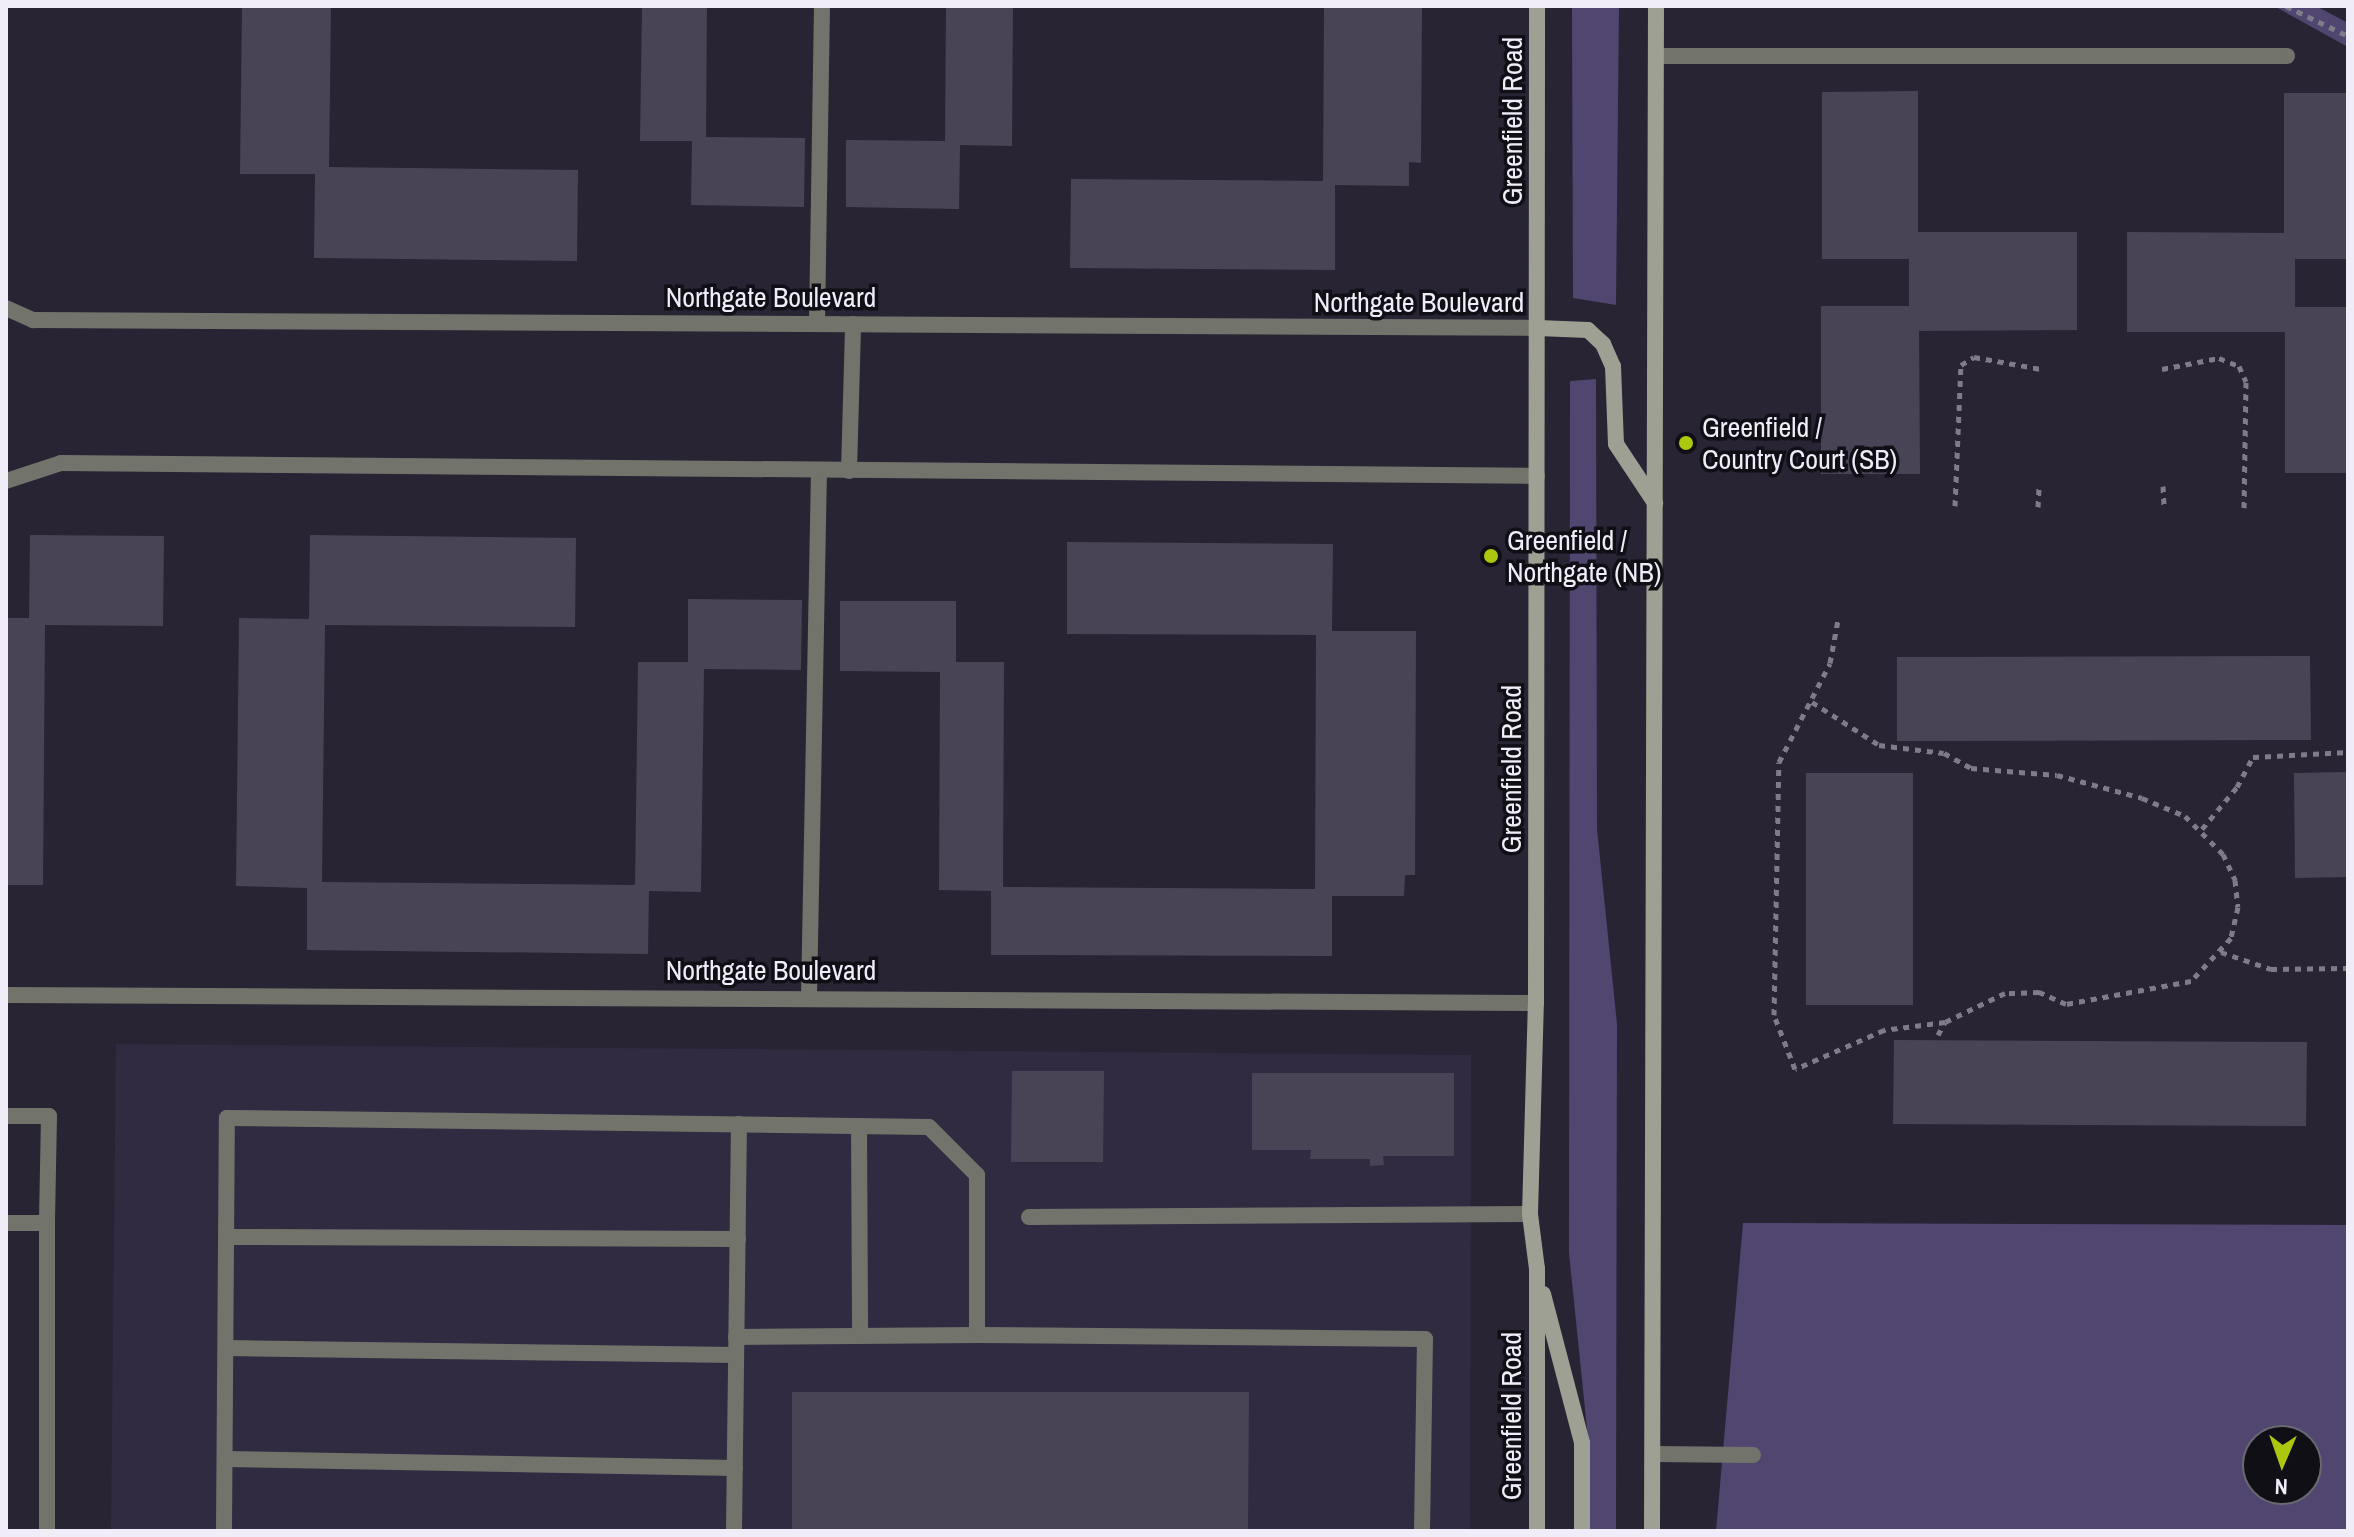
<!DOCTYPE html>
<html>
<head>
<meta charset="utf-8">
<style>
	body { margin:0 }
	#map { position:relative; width:2354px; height:1537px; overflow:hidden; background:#282434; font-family:"Archivo Narrow",sans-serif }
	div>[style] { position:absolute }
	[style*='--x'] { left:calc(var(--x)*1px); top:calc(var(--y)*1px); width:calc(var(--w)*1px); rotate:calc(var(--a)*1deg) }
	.built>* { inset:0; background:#302b41 }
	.green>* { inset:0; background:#514670 }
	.building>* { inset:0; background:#484456 }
	.path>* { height:5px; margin-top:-2.5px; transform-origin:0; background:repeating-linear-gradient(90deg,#7f7c8a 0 6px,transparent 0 12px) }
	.lane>* { height:16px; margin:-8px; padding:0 8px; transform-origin:8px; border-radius:8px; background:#72746b }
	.street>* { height:16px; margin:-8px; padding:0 8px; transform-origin:8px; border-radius:8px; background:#72746b }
	.secondary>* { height:16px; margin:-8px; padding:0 8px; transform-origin:8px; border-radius:8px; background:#9da092 }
	.dots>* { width:22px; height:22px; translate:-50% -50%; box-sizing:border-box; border:4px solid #100f16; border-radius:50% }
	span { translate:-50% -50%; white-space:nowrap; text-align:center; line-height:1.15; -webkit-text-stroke:7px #100f16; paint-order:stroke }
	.street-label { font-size:28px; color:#f0edf9 }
	.poi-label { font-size:28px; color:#f0edf9 }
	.left { translate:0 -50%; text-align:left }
	.frame { position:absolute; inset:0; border:8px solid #f0edf9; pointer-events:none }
	.north { position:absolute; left:2242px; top:1425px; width:80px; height:80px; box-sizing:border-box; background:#100f16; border:2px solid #6a6871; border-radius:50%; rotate:182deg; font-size:22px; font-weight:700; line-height:32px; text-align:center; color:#f0edf9 }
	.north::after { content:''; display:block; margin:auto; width:28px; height:36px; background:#adc60e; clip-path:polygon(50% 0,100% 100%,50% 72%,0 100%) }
</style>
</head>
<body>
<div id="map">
	<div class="built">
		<i style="clip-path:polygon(116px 1044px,1471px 1055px,1470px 1531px,111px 1531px)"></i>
	</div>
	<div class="green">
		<i style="clip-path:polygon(1572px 6px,1619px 6px,1616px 305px,1573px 298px)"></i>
		<i style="clip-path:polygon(2274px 6px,2316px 6px,2348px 23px,2348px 47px)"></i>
		<i style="clip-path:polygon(1596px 379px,1597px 829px,1617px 1024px,1616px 1531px,1590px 1531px,1589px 1448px,1569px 1253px,1570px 381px)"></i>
		<i style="clip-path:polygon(evenodd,1743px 1223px,2348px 1225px,2348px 1531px,1716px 1531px,1743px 1223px,2258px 1441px,2306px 1441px,2306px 1489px,2258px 1489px,2258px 1441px)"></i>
	</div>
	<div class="building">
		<i style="clip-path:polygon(242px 6px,331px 6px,329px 167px,578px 170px,577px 261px,314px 258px,315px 174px,240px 174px)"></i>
		<i style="clip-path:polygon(642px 6px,707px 6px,706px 137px,805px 138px,804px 207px,691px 205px,692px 141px,640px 141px)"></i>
		<i style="clip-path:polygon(946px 6px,1013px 6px,1012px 146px,960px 145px,959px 209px,846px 207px,846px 140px,945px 141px)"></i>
		<i style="clip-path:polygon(1324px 6px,1422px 6px,1421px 163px,1409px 162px,1409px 186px,1335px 185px,1335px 270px,1070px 268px,1071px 179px,1323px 181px)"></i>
		<i style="clip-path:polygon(1918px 91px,1918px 232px,2077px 232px,2077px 330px,1919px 331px,1920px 474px,1821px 474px,1821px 306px,1909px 306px,1909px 259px,1822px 259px,1822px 92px)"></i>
		<i style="clip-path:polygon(2284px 93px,2348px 93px,2348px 259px,2295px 259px,2295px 307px,2348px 307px,2348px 473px,2285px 473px,2285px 332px,2127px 332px,2127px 232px,2284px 233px)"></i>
		<i style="clip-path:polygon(30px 535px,164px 536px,163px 626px,45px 625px,43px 885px,6px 885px,6px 618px,29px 618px)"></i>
		<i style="clip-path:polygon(310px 535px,576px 538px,575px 627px,325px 625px,322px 882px,635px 885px,638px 662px,688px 662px,688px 599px,802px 600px,801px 670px,704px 669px,701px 892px,649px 891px,648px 954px,307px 950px,307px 888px,236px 886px,239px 618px,309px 619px)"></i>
		<i style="clip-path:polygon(1067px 542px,1333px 544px,1332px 631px,1416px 631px,1415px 875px,1405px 875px,1404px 896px,1332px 896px,1332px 956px,991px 955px,991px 891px,939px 890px,940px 672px,840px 671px,840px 601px,956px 601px,956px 662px,1004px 662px,1003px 887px,1315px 889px,1316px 635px,1067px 634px)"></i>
		<i style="clip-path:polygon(2310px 656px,2311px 740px,1897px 741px,1897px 657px)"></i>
		<i style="clip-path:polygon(2348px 772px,2348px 877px,2295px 878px,2294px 773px)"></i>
		<i style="clip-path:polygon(1806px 773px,1913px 773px,1913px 1005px,1806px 1005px)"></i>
		<i style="clip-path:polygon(1894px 1040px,2307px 1042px,2306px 1126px,1893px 1124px)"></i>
		<i style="clip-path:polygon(1012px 1071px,1104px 1071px,1103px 1162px,1011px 1162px)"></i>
		<i style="clip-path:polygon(1252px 1073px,1454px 1073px,1454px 1156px,1383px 1156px,1384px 1165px,1370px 1166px,1370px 1159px,1310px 1159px,1311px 1150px,1252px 1150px)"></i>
		<i style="clip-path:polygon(792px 1392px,1249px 1392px,1248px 1531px,792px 1531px)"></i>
	</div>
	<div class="path">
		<i style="--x:2286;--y:6;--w:69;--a:25.8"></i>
		<i style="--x:2162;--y:369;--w:58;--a:-10.9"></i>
		<i style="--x:2219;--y:358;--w:22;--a:22"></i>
		<i style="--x:2239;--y:366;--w:17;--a:66"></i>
		<i style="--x:2246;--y:382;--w:126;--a:90.9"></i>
		<i style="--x:2163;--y:486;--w:21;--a:87"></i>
		<i style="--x:1955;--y:506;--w:141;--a:-87.6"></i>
		<i style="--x:1961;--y:365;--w:15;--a:-32"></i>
		<i style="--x:1974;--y:357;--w:68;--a:10.2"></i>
		<i style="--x:2038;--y:507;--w:20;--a:-87"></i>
		<i style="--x:1812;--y:702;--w:80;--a:32.7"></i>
		<i style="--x:1879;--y:745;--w:65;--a:7"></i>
		<i style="--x:1944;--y:753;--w:31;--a:29"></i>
		<i style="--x:1971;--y:768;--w:86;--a:4.7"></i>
		<i style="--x:2057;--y:775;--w:88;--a:15.1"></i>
		<i style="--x:2142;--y:798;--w:47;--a:22.7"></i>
		<i style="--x:2185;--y:816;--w:54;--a:45"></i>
		<i style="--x:2223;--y:854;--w:29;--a:65"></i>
		<i style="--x:2235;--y:880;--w:27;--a:84"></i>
		<i style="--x:2238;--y:907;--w:32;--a:103"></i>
		<i style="--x:2231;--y:938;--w:59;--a:132.9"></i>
		<i style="--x:2191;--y:981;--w:127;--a:169.6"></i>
		<i style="--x:2066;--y:1004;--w:30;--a:-156"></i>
		<i style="--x:2039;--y:992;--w:34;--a:178"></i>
		<i style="--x:2005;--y:993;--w:67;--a:154.2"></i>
		<i style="--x:1945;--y:1022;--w:62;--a:172.5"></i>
		<i style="--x:1884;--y:1030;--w:97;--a:156.3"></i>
		<i style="--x:1795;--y:1069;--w:58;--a:-111.3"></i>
		<i style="--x:1774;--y:1015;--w:253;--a:-88.9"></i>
		<i style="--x:1779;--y:762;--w:111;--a:-62.7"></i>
		<i style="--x:1830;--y:663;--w:44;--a:-79.5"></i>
		<i style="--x:2202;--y:829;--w:55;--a:-50.2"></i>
		<i style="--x:2237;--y:787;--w:34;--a:-62"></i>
		<i style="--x:2253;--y:757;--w:95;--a:-3"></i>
		<i style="--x:2221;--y:952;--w:53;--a:18.8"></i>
		<i style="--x:2271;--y:969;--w:77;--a:-0.7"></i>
		<i style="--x:1938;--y:1035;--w:15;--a:-62"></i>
	</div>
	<div class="lane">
		<i style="--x:1656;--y:56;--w:631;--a:0"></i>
		<i style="--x:817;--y:323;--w:317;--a:-89.1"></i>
		<i style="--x:849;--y:471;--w:147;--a:-88.4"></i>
		<i style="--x:809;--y:996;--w:525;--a:-88.91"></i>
		<i style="--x:6;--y:1116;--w:43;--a:0"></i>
		<i style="--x:49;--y:1116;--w:107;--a:91.1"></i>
		<i style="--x:859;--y:1126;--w:210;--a:89.7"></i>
		<i style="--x:1029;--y:1217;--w:501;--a:-0.34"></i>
		<i style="--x:6;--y:1223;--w:41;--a:0"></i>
		<i style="--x:47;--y:1223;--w:308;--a:90"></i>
		<i style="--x:226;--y:1237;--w:512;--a:0.22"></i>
		<i style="--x:736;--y:1337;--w:241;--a:-0.5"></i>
		<i style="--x:226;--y:1348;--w:510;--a:0.79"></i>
		<i style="--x:1654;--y:1454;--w:99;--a:0.6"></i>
		<i style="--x:225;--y:1459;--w:510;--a:1.01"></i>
		<i style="--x:224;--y:1531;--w:413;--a:-89.6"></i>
		<i style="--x:227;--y:1118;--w:702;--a:0.73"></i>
		<i style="--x:929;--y:1127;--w:68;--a:45"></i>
		<i style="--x:977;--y:1175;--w:160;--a:90"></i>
		<i style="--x:977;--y:1335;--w:448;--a:0.5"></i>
		<i style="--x:1425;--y:1339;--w:192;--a:90.9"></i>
		<i style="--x:734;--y:1531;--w:407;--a:-89.3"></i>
	</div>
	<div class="street">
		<i style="--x:6;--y:308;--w:30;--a:24"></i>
		<i style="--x:33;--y:320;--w:1505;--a:0.3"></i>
		<i style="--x:6;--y:481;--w:58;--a:-18.1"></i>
		<i style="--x:61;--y:463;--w:1476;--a:0.5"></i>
		<i style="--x:6;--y:995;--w:1530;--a:0.3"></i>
	</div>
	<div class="secondary">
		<i style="--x:1538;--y:328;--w:50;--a:2.3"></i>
		<i style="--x:1588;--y:330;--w:21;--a:43"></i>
		<i style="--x:1603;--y:344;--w:24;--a:66"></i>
		<i style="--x:1613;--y:366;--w:78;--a:87.8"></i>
		<i style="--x:1616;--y:444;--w:71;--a:56.5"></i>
		<i style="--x:1543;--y:1294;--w:154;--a:75.3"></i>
		<i style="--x:1582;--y:1443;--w:88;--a:90"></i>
		<i style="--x:1537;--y:1531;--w:262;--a:-90"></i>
		<i style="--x:1537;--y:1269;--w:55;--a:-97.3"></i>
		<i style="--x:1530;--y:1214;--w:211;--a:-88.4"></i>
		<i style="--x:1536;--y:1003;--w:997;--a:-89.94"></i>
		<i style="--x:1652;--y:1531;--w:1525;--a:-89.85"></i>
	</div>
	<div class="dots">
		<i style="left:1686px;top:443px;background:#adc60e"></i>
		<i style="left:1491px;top:556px;background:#adc60e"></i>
	</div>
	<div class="street-label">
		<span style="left:1512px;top:121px;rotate:-90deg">Greenfield Road</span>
		<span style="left:771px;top:297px">Northgate Boulevard</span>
		<span style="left:1419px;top:302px">Northgate Boulevard</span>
		<span style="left:1511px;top:769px;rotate:-90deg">Greenfield Road</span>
		<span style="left:771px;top:970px">Northgate Boulevard</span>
		<span style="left:1511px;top:1416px;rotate:-90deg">Greenfield Road</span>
	</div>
	<div class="poi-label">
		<span class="left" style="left:1702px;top:443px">Greenfield /<br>Country Court (SB)</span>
		<span class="left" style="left:1507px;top:556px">Greenfield /<br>Northgate (NB)</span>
	</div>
	<div class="frame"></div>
	<div class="north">N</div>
</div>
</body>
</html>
